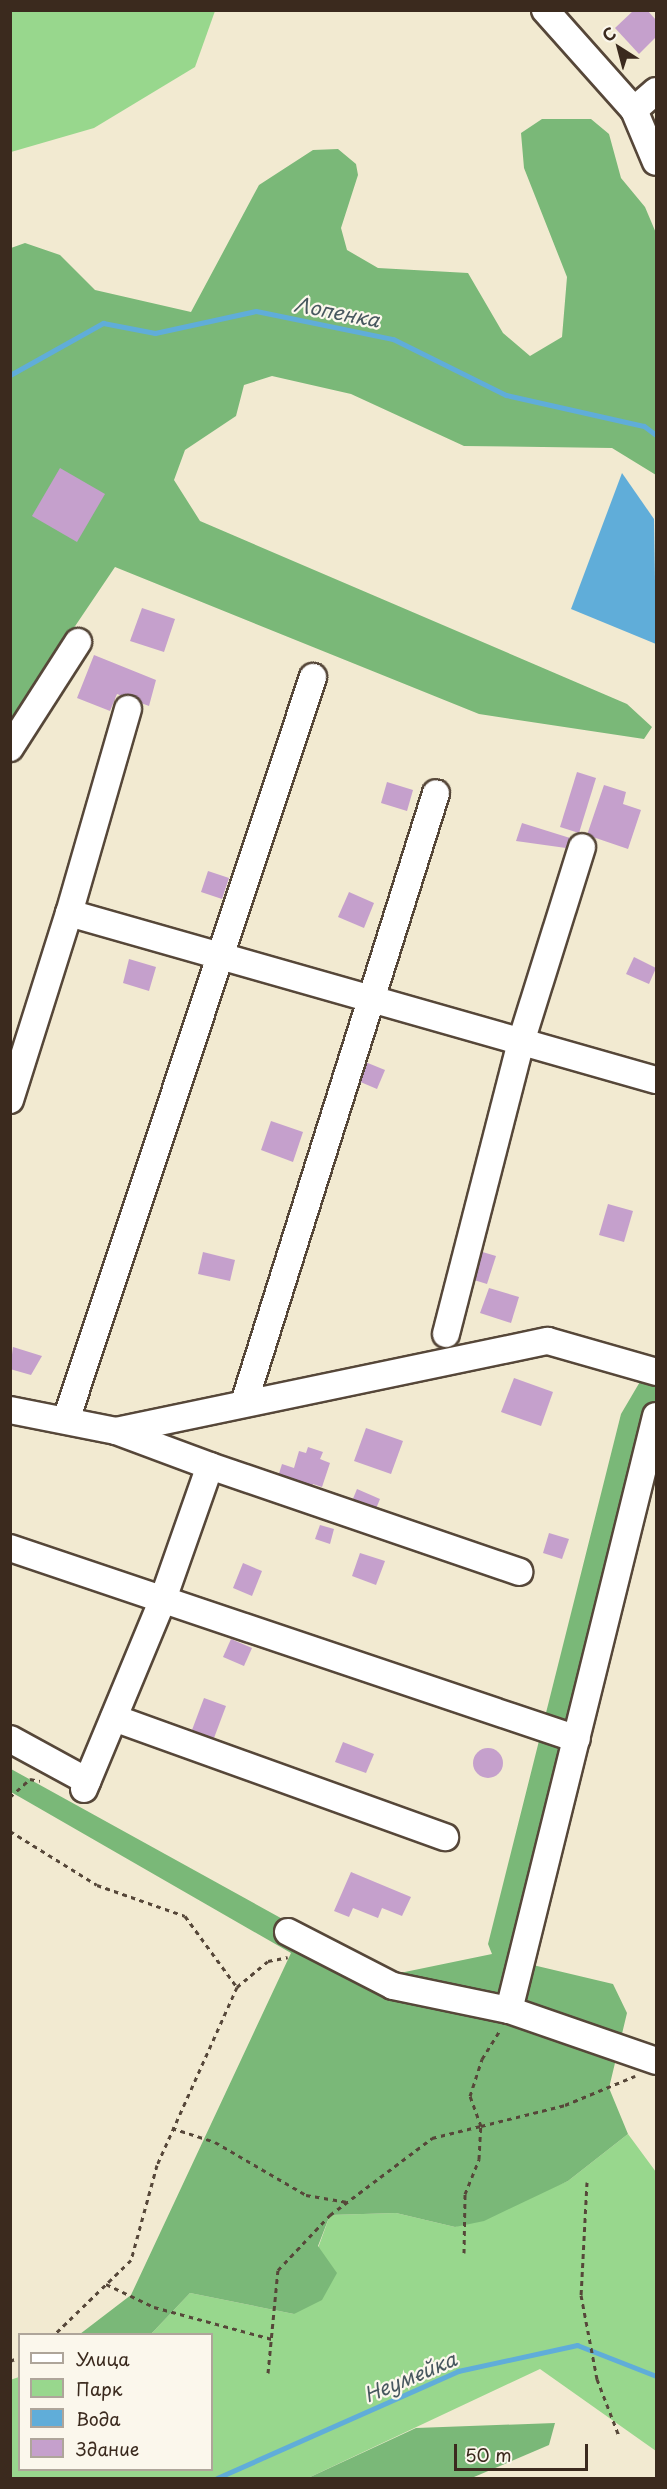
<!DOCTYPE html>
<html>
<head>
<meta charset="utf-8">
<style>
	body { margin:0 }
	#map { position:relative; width:667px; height:2489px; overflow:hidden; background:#f2ead1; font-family:"Playpen Sans",sans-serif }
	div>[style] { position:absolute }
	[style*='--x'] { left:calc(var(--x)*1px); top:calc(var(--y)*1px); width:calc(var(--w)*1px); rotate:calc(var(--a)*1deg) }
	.green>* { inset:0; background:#98d78d }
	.forest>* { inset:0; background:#7ab878 }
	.water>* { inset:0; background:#60add9 }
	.stream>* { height:5px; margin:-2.5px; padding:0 2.5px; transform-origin:2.5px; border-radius:2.5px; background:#60add9 }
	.building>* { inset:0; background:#c5a0cc }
	.round { border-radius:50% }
	.path>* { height:3px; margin-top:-1.5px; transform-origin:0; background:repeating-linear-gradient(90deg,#564739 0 4.5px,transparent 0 9px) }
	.roads { filter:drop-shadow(2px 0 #564739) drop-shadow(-2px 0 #564739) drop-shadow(0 2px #564739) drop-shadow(0 -2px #564739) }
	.minor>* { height:26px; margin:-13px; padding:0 13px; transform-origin:13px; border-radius:13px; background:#fff }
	span { translate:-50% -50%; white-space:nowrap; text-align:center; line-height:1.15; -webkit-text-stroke:4.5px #fbf7ec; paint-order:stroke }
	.water-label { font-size:20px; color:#48585f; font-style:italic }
	.frame { position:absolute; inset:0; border:12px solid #3b2a1e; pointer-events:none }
	.legend { position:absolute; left:18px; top:2333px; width:195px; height:138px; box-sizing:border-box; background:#fbf7ec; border:2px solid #aea59a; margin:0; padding:8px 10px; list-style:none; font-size:18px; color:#3b2a1e }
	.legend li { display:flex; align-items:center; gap:12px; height:30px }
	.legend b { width:30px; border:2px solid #aea59a }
	.north { position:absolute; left:589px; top:18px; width:60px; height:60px; -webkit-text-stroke:4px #fbf7ec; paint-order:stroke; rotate:324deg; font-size:16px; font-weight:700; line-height:24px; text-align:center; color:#3b2a1e }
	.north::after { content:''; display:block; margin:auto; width:21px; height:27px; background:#3b2a1e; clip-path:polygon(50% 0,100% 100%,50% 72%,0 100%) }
	.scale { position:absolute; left:454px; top:2444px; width:134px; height:27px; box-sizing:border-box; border:3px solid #3b2a1e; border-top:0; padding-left:8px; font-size:18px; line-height:21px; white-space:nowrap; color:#3b2a1e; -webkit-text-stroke:4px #fbf7ec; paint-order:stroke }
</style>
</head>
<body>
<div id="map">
	<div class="green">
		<i style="clip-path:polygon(11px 10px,215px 10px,215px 11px,195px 67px,94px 128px,11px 152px)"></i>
		<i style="clip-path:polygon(628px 2134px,656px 2172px,656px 2451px,540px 2369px,308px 2478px,11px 2478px,10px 2380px,19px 2377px,20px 2470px,212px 2470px,212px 2334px,151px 2334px,190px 2293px,294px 2314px,330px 2215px,396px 2213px,455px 2227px,568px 2181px)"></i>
	</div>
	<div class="forest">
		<i style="clip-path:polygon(542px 119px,591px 119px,609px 134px,621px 178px,645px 207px,656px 233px,656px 475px,612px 448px,464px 446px,351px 394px,272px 376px,244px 385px,236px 416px,185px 450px,174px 480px,200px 521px,627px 704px,652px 727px,644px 739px,479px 714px,115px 567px,11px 721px,11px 248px,25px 243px,60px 255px,95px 290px,191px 312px,259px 185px,313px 150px,338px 149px,356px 164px,358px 175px,341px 228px,347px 250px,378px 268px,468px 273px,503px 333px,530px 356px,562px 337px,567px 277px,524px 168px,521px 133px)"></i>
		<i style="clip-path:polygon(641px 1380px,656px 1384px,656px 1412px,516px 1961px,613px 1984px,627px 2013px,609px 2088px,628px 2134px,568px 2181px,484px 2221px,455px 2227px,396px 2213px,330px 2215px,318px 2246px,337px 2273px,322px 2300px,294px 2314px,190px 2293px,151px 2334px,80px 2334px,131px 2295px,291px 1953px,11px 1792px,11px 1769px,326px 1943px,395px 1974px,492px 1954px,488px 1944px,621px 1414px)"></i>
		<i style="clip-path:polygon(555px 2423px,549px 2445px,474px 2477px,308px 2478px,416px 2428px)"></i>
	</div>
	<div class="water">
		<i style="clip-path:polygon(622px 473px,654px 519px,656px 644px,571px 609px)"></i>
	</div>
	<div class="stream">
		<i style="--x:10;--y:375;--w:107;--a:-29.2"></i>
		<i style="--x:103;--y:323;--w:53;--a:10.9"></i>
		<i style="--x:155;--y:333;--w:103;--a:-12.3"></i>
		<i style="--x:256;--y:311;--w:140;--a:11.6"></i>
		<i style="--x:393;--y:339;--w:126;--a:26.4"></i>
		<i style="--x:506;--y:395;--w:141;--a:12.7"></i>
		<i style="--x:644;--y:426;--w:15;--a:37"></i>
		<i style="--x:217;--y:2478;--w:264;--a:-23.9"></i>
		<i style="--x:458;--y:2371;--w:122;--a:-12.3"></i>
		<i style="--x:577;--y:2345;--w:85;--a:21.4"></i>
	</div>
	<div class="building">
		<i style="clip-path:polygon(634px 10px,647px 10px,656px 20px,656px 37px,639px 54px,615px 28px)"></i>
		<i style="clip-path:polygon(60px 468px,105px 494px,77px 542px,32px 516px)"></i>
		<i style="clip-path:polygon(142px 608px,175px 619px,164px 652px,130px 641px)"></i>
		<i style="clip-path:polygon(94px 655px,156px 680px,149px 706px,117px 694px,110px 711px,77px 698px)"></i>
		<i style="clip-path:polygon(577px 772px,596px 778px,579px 833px,560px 827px)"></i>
		<i style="clip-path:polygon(387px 782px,413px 790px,407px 811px,381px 803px)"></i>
		<i style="clip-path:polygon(604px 785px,626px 792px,623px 804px,641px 810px,628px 849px,587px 835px)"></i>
		<i style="clip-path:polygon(522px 823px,570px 838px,566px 848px,516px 841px)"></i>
		<i style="clip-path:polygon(208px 871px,229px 878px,222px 899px,201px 892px)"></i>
		<i style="clip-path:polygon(349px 892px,374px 903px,364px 928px,338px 917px)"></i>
		<i style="clip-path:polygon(634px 957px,656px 968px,649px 984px,626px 974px)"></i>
		<i style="clip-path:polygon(129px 959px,156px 967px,149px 991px,123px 983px)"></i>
		<i style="clip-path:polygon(358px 1059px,385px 1070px,377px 1089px,351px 1078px)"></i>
		<i style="clip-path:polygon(271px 1121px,303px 1132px,293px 1162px,261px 1150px)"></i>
		<i style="clip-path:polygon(608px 1204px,633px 1211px,624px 1242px,599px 1235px)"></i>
		<i style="clip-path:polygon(469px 1248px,496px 1256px,487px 1284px,461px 1276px)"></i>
		<i style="clip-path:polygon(203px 1252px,235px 1260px,230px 1281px,198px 1274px)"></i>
		<i style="clip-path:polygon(489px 1288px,519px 1297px,511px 1323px,480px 1313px)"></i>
		<i style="clip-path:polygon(13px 1347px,42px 1356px,31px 1375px,10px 1369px)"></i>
		<i style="clip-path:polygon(514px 1378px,553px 1392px,541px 1426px,501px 1412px)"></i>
		<i style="clip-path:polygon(366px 1428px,403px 1441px,391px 1474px,354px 1461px)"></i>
		<i style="clip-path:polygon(308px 1447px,323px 1452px,320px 1459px,330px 1463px,322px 1487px,313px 1484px,310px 1491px,277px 1480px,282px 1464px,294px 1468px,299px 1451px,306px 1453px)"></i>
		<i style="clip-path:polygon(357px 1489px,380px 1499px,373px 1516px,350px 1506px)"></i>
		<i style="clip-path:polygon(320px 1525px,334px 1529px,330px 1544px,315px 1539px)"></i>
		<i style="clip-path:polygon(549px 1533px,569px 1539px,562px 1559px,543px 1553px)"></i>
		<i style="clip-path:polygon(360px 1553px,385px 1561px,376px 1585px,352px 1576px)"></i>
		<i style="clip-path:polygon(243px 1563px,262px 1571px,252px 1596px,233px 1588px)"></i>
		<i style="clip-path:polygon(231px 1639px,252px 1648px,244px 1666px,223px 1657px)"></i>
		<i style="clip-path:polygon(204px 1698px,226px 1706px,214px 1738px,192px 1730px)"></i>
		<i style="clip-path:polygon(343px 1742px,374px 1754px,366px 1773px,335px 1762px)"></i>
		<i class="round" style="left:473px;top:1748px;width:30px;height:30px"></i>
		<i style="clip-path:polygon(351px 1872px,411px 1897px,402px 1916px,382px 1908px,378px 1918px,353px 1908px,349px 1917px,334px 1911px)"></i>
	</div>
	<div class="path">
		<i style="--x:10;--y:1797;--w:27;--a:-42"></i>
		<i style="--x:30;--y:1779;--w:10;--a:11"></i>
		<i style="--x:10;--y:1831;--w:102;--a:31.8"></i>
		<i style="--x:97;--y:1885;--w:93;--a:19.4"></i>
		<i style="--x:185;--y:1916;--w:88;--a:53.8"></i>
		<i style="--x:237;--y:1987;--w:195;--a:114.2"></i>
		<i style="--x:157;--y:2165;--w:98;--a:105.3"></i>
		<i style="--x:131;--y:2260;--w:106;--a:135.8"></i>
		<i style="--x:237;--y:1987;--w:40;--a:-40"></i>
		<i style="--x:268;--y:1961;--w:20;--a:-11"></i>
		<i style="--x:172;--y:2128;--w:45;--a:18"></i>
		<i style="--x:215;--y:2142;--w:105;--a:30.2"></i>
		<i style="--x:306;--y:2195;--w:42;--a:9.7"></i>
		<i style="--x:587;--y:2182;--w:113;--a:93"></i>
		<i style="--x:581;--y:2295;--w:86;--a:79.2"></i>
		<i style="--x:597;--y:2379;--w:61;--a:68.9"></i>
		<i style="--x:464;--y:2253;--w:59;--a:-89"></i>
		<i style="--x:465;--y:2194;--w:38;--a:-68"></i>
		<i style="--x:479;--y:2159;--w:33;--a:-87"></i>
		<i style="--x:481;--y:2126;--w:87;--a:-14"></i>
		<i style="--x:565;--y:2105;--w:76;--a:-22.5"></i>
		<i style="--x:106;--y:2284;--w:53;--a:25.6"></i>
		<i style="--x:154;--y:2307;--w:122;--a:15.2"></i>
		<i style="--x:10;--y:2361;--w:11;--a:-22"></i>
		<i style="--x:268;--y:2373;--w:103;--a:-84.5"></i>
		<i style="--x:278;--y:2270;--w:76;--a:-46.6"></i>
		<i style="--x:330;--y:2215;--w:128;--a:-37"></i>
		<i style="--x:432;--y:2138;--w:50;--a:-13.8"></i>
		<i style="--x:481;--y:2126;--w:32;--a:-110"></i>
		<i style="--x:470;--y:2096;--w:39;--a:-72"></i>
		<i style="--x:482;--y:2059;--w:34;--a:-58"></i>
	</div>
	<div class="roads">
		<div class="minor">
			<i style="--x:545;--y:10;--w:134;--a:48.3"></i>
			<i style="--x:634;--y:110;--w:56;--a:67.1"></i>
			<i style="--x:634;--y:110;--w:29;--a:-41"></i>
			<i style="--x:128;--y:709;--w:212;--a:106.1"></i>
			<i style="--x:69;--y:913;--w:610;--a:15.88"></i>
			<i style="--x:10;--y:748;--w:126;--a:-57.3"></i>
			<i style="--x:10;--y:1100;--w:196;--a:-72.5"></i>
			<i style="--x:446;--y:1334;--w:301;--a:-75.6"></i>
			<i style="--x:521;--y:1042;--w:204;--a:-72.6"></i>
			<i style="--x:245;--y:1400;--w:636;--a:-72.53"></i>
			<i style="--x:10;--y:1410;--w:108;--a:11.2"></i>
			<i style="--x:116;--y:1431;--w:441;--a:-11.8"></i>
			<i style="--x:548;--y:1341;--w:112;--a:16"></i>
			<i style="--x:656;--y:1416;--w:612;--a:103.9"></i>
			<i style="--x:509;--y:2010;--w:156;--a:19.1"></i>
			<i style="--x:66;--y:1420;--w:783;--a:-71.61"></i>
			<i style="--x:210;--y:1466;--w:327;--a:18.9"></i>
			<i style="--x:10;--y:1548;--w:598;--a:18.62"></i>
			<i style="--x:114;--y:1718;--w:352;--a:19.8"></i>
			<i style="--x:10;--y:1739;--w:88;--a:28.6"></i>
			<i style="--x:84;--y:1789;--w:203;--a:-67.4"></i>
			<i style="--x:162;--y:1602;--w:144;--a:-70.6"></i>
			<i style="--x:210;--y:1466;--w:100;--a:-159.6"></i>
			<i style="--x:288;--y:1932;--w:118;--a:27.2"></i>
			<i style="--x:393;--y:1986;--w:118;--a:11.7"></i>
		</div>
	</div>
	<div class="water-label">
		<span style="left:337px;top:312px;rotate:11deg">Лопенка</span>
		<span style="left:410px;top:2377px;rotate:-23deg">Неумейка</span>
	</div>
	<div class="frame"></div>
	<ul class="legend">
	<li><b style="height:8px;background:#fff"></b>Улица</li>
	<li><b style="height:16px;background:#98d78d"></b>Парк</li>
	<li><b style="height:16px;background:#60add9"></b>Вода</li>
	<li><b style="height:16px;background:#c5a0cc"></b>Здание</li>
	</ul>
	<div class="north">С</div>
	<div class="scale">50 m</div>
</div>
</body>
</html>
